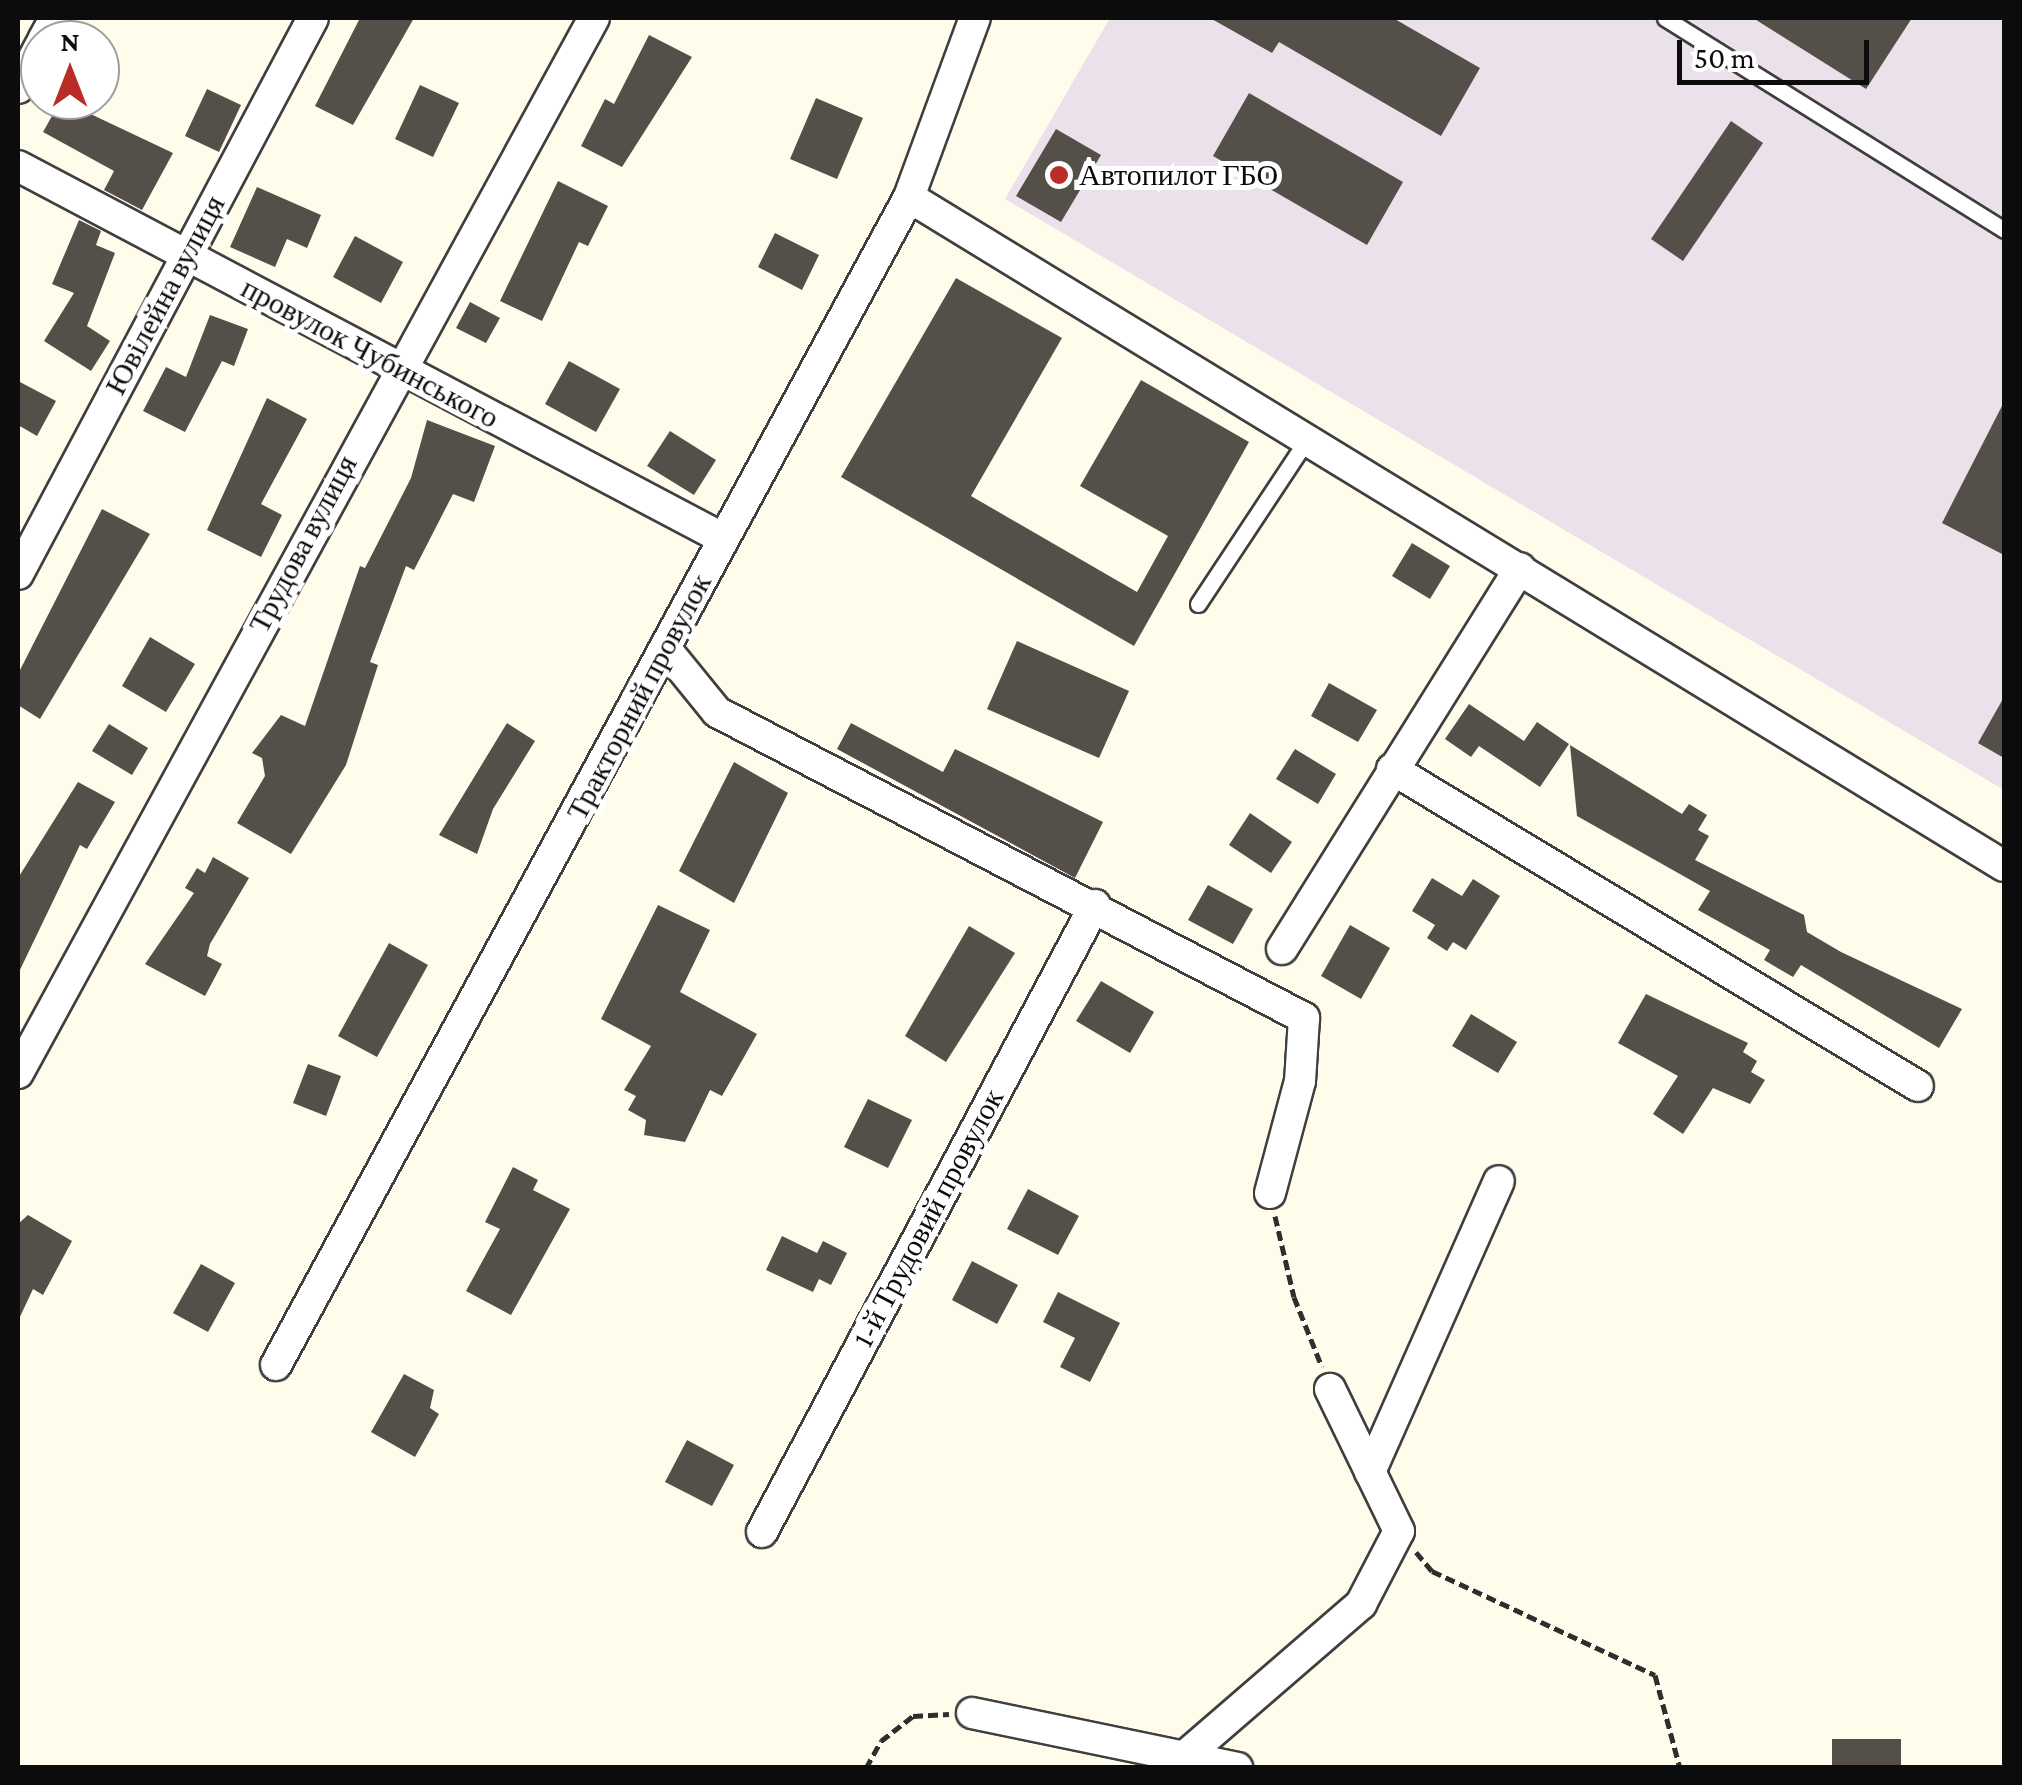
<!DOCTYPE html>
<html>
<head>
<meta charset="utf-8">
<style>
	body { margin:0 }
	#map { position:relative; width:2022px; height:1785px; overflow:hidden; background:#fffcec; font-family:"Crimson Pro",serif }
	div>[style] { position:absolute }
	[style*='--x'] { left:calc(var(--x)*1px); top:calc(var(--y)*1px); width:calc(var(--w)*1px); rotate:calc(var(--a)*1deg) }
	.industrial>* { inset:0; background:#ebe1eb }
	.building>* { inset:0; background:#554f49 }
	.path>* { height:5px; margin-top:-2.5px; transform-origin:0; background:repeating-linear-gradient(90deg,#2e2e2e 0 10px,transparent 0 15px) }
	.roads { filter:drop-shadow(2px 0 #3f3f3f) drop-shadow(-2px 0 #3f3f3f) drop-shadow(0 2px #3f3f3f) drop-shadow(0 -2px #3f3f3f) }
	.service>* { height:15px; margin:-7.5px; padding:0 7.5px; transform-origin:7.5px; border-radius:7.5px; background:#fff }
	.minor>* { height:30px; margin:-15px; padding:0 15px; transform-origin:15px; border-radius:15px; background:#fff }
	.dots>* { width:28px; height:28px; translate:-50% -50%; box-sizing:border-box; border:5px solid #fff; border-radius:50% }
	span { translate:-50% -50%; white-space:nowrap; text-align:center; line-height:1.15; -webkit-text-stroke:10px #fff; paint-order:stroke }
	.poi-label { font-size:30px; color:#0c0c0c }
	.left { translate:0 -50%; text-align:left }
	.street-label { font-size:30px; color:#0c0c0c }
	.frame { position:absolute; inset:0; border:20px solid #0c0c0c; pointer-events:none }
	.north { position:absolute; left:20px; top:20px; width:100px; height:100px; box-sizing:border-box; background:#fff; border:2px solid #9e9e9e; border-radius:50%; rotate:0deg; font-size:28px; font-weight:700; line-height:40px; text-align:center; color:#0c0c0c }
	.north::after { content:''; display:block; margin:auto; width:35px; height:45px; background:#b92d28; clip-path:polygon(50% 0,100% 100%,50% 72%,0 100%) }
	.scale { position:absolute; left:1677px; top:40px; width:192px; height:45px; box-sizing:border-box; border:5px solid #0c0c0c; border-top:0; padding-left:12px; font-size:30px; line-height:35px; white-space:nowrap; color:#0c0c0c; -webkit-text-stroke:8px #fff; paint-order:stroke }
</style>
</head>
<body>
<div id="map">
	<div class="industrial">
		<i style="clip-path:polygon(1110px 18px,2004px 18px,2004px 790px,1005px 199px)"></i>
	</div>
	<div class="building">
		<i style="clip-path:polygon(360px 18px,414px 18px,353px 125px,315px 106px)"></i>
		<i style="clip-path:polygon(1210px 18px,1393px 18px,1480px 68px,1441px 136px,1279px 42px,1272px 53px)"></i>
		<i style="clip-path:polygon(1753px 18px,1912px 18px,1866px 89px)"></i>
		<i style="clip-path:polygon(649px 35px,692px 57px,622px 167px,581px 146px,605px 99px,614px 104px)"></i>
		<i style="clip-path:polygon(420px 85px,459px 103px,433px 157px,395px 139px)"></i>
		<i style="clip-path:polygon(207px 89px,241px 105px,219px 152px,185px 136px)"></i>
		<i style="clip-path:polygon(1249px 93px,1403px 182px,1367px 245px,1213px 156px)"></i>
		<i style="clip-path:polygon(816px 98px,863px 118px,837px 179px,790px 159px)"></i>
		<i style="clip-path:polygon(61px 100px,173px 153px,142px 210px,104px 190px,114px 171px,43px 132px)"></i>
		<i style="clip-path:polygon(1731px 121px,1763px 143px,1683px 261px,1651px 239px)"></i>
		<i style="clip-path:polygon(1056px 129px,1101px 155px,1061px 222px,1016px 196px)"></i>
		<i style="clip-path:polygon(558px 181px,608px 206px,588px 246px,579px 242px,542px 321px,500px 301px)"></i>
		<i style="clip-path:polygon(257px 187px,321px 215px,307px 248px,287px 239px,275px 267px,230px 247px)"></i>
		<i style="clip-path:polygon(79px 220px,101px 231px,96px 245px,115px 253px,87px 326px,110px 341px,91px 371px,44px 341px,74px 293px,52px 284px)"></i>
		<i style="clip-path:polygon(775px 233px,819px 255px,802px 290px,758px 267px)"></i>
		<i style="clip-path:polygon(355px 236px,403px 262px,381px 303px,333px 277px)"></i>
		<i style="clip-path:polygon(956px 278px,1062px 338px,971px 496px,1137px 592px,1168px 536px,1080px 486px,1141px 380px,1249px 442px,1134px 646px,841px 477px)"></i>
		<i style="clip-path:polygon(470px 302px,500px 318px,486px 343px,456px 328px)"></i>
		<i style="clip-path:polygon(210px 315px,248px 329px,234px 366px,222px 361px,185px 432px,143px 411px,166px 367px,186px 377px)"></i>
		<i style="clip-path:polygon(569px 361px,620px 389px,596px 432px,545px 404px)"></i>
		<i style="clip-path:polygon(18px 381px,56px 401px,37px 436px,18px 425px)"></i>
		<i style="clip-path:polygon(267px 398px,307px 419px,261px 504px,282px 515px,261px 557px,207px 530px)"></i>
		<i style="clip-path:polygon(2004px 402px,2004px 555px,1942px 523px)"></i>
		<i style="clip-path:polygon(427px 420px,495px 446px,474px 502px,453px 494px,414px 570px,406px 566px,370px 662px,378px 665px,346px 765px,291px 854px,237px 823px,265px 776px,262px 758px,252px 753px,281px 715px,305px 726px,360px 566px,365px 568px,411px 478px)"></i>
		<i style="clip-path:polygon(670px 431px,716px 460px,694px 495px,647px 466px)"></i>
		<i style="clip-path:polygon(102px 509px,150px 534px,40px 719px,18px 705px,18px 674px)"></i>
		<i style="clip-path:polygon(1412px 543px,1450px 566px,1430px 599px,1392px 576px)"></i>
		<i style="clip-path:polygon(150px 637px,195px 664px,166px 712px,122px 686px)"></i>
		<i style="clip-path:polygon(1017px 641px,1129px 691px,1099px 758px,987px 709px)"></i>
		<i style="clip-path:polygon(1329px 683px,1377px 710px,1358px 742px,1311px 716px)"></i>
		<i style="clip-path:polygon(2004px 697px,2004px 758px,1978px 743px)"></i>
		<i style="clip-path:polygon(1469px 704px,1524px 741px,1537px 722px,1569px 744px,1540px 787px,1479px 746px,1471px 757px,1445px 739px)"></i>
		<i style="clip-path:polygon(507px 723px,535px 741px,493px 809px,477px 854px,439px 835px)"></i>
		<i style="clip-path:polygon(851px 723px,943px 772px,955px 749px,1103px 822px,1075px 878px,837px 749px)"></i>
		<i style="clip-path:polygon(109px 724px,148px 748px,132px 775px,92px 751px)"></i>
		<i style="clip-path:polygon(1570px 745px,1682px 814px,1689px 804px,1707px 815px,1698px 830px,1709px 836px,1695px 860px,1804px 915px,1807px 932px,1841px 952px,1962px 1009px,1939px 1048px,1801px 965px,1793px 977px,1764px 960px,1770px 950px,1698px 910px,1710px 891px,1577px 816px)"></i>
		<i style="clip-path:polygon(1295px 749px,1336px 774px,1318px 804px,1276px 779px)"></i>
		<i style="clip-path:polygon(734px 762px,788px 793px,734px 903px,679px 871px)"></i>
		<i style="clip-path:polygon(78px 782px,115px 802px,87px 849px,80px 845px,18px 974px,18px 878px)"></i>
		<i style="clip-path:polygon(1250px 813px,1292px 842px,1271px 873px,1229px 845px)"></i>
		<i style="clip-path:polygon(213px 857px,249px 878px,210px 944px,207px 956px,222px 964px,205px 996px,145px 964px,194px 893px,185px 888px,197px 868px,205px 873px)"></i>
		<i style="clip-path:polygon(1432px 878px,1462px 896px,1473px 879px,1500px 896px,1466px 950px,1453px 942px,1447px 951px,1427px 938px,1435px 925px,1412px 911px)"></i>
		<i style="clip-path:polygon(1208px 885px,1253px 909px,1233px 944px,1188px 920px)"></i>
		<i style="clip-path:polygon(658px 905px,710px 930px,680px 992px,757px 1034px,722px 1096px,710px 1090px,685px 1142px,644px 1135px,646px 1120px,628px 1110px,636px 1096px,624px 1090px,651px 1046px,601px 1019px)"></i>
		<i style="clip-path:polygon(1350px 925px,1390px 948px,1361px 999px,1321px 976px)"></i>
		<i style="clip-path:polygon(969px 926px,1015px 953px,946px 1062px,905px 1036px)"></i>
		<i style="clip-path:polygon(389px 943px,428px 965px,377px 1057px,338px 1036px)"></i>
		<i style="clip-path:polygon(1101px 981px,1154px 1012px,1130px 1053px,1076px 1021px)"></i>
		<i style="clip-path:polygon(1646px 994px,1748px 1043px,1743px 1052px,1757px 1061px,1751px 1072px,1765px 1080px,1750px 1104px,1713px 1088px,1683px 1134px,1653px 1114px,1678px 1076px,1618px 1043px)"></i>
		<i style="clip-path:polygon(1471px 1014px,1517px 1042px,1498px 1073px,1452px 1046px)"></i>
		<i style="clip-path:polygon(308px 1064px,341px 1076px,326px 1116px,293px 1103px)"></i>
		<i style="clip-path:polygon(868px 1099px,912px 1120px,888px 1168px,844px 1147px)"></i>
		<i style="clip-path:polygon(513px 1167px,538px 1180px,533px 1190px,570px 1209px,511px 1315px,466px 1291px,500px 1229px,485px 1222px)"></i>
		<i style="clip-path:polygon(1028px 1189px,1079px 1216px,1058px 1255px,1007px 1229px)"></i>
		<i style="clip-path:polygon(28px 1215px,72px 1241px,43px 1295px,33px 1289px,18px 1321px,18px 1224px)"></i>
		<i style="clip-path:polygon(782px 1236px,817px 1253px,823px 1241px,847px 1253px,831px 1285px,819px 1279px,813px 1292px,766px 1270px)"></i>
		<i style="clip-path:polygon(972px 1261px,1018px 1285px,997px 1324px,952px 1300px)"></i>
		<i style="clip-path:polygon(201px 1264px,235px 1283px,208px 1332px,173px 1313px)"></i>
		<i style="clip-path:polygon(1058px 1292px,1120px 1323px,1090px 1382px,1060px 1367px,1075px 1338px,1043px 1322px)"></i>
		<i style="clip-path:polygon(404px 1374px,434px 1390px,430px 1408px,439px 1414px,415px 1457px,371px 1432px)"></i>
		<i style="clip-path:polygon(687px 1440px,734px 1465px,712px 1506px,665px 1482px)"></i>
		<i style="clip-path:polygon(1832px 1739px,1901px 1739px,1901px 1768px,1832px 1768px)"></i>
	</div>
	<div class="path">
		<i style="--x:1275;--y:1216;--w:83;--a:76.8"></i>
		<i style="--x:1294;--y:1297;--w:75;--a:68.2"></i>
		<i style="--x:1416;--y:1552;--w:25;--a:50"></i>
		<i style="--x:1432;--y:1571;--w:246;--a:25"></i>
		<i style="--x:1655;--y:1675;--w:96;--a:75"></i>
		<i style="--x:866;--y:1768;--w:31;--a:-61"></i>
		<i style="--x:881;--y:1741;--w:41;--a:-38"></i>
		<i style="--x:913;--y:1716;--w:36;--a:-3"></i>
	</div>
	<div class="roads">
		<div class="service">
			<i style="--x:1665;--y:18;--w:400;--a:32"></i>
			<i style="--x:1198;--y:604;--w:196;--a:-56.5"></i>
		</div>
		<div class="minor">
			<i style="--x:43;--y:40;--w:25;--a:-61"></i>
			<i style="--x:18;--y:88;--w:47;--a:-62.4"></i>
			<i style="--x:18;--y:166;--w:798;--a:27.85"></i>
			<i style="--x:909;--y:197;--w:1283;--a:31.42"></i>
			<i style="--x:18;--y:574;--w:629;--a:-62.05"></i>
			<i style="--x:665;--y:648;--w:82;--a:50.9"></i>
			<i style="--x:717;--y:712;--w:662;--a:27.53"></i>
			<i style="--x:1304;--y:1018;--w:63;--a:93.6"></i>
			<i style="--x:1300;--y:1081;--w:116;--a:105"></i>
			<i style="--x:1392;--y:769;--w:614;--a:31.08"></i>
			<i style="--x:1282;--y:949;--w:449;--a:-58"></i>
			<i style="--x:18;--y:1073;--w:1202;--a:-61.37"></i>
			<i style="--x:276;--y:1365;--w:1329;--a:-61.54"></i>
			<i style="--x:909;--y:197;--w:191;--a:-69.8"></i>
			<i style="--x:1370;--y:1472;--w:318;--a:-66.1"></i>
			<i style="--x:762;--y:1532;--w:710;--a:-62.03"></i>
			<i style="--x:972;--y:1713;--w:271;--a:11.7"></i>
			<i style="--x:1185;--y:1756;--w:233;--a:-40.8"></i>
			<i style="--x:1361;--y:1604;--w:82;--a:-62.5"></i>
			<i style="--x:1399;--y:1531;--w:158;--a:-115.9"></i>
		</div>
	</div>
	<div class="dots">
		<i style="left:1059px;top:175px;background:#b92d28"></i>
	</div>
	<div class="poi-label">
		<span class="left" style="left:1079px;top:175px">Автопилот ГБО</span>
	</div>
	<div class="street-label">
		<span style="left:165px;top:295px;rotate:-62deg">Ювілейна вулиця</span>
		<span style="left:370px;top:353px;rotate:28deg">провулок Чубинського</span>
		<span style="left:303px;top:544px;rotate:-62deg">Трудова вулиця</span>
		<span style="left:639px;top:697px;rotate:-62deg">Тракторний провулок</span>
		<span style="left:928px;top:1218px;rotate:-62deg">1-й Трудовий провулок</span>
	</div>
	<div class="frame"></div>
	<div class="north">N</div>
	<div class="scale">50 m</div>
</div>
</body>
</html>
